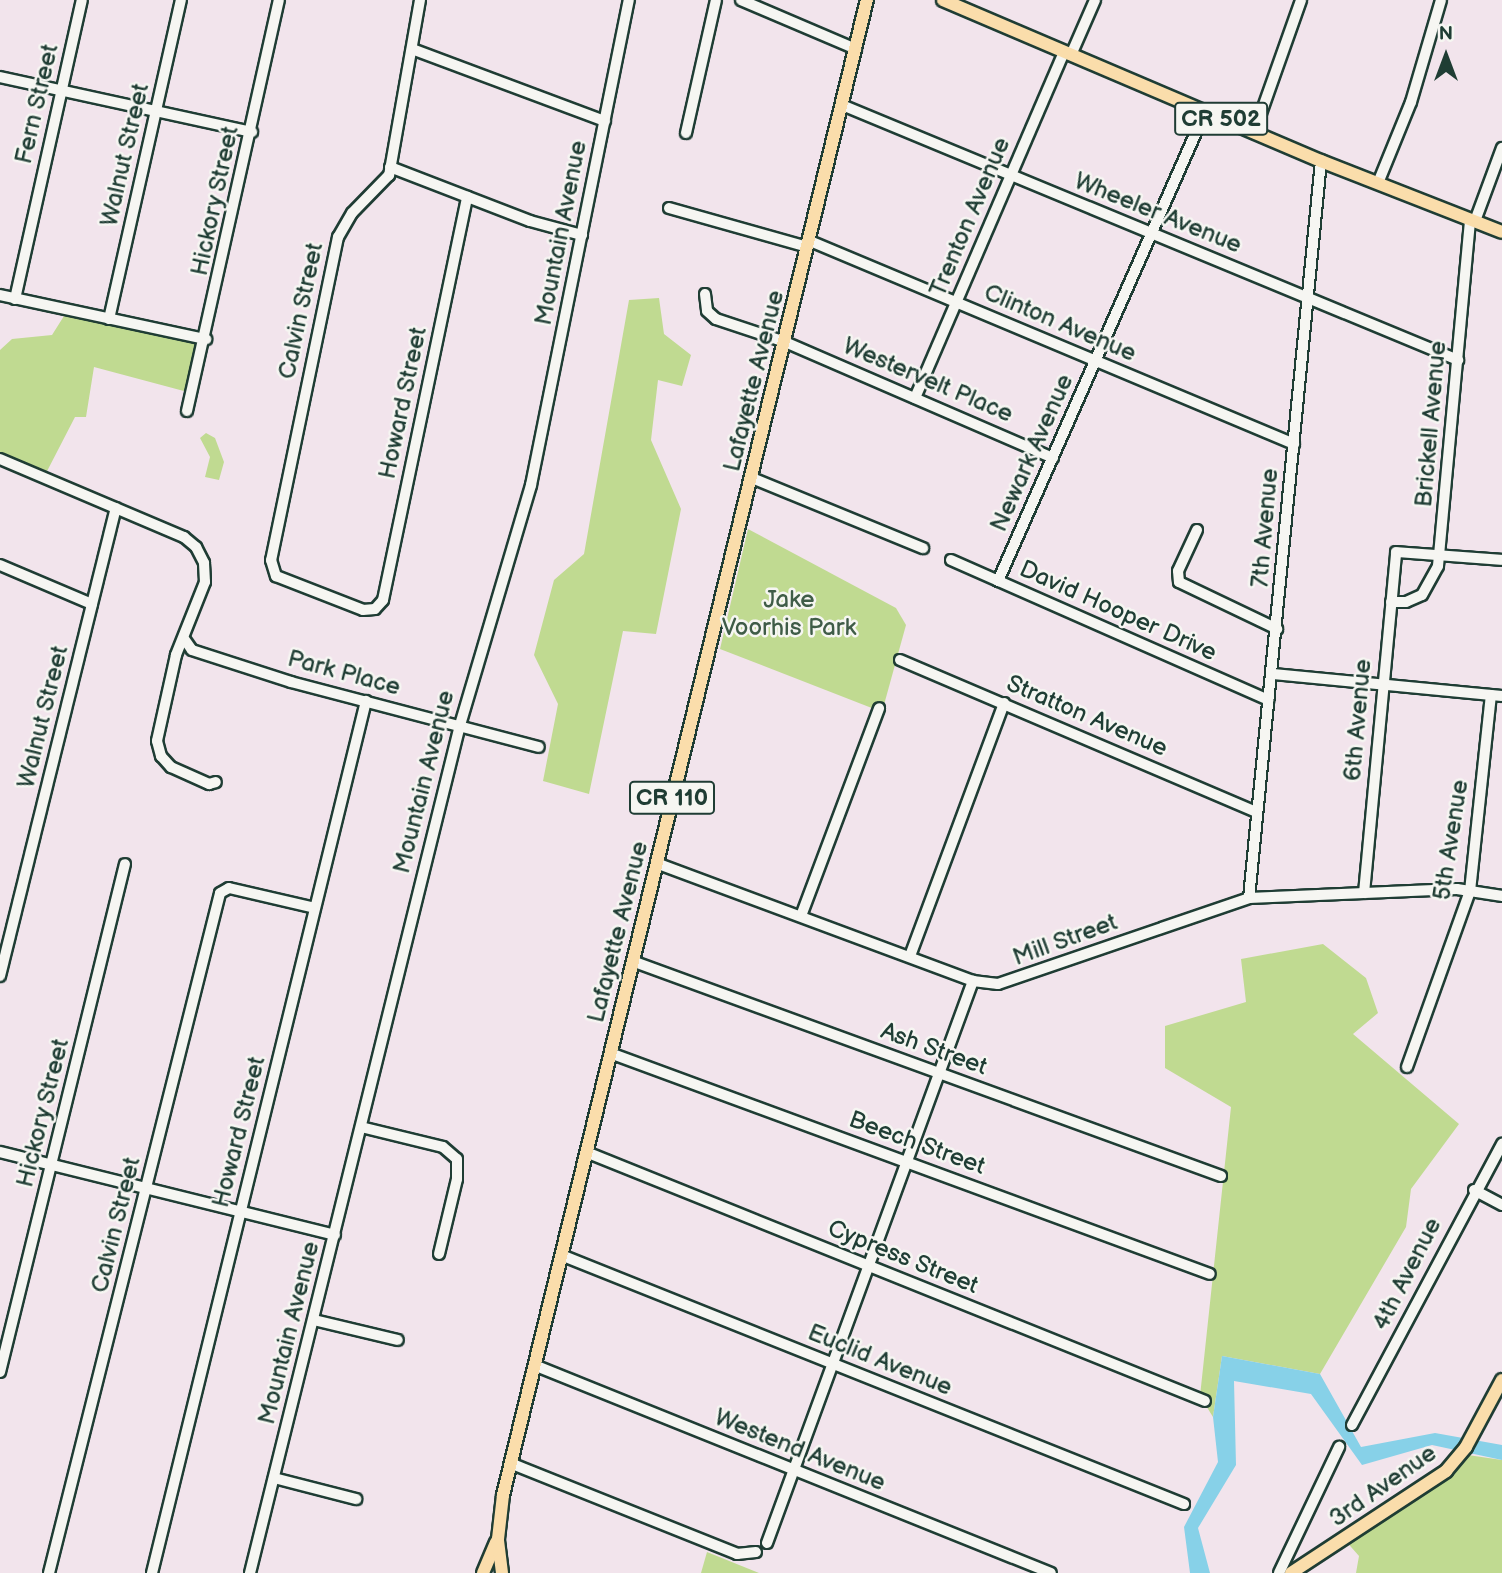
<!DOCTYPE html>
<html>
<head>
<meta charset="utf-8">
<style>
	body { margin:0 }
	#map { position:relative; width:1502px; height:1573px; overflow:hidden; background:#f2e4ec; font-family:"Balsamiq Sans",sans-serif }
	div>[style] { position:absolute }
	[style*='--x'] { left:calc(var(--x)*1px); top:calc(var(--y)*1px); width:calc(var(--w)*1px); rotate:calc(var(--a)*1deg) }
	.green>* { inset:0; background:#c0da91 }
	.water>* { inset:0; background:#87d1e8 }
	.roads { filter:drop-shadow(2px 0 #1f3d34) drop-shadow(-2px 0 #1f3d34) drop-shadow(0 2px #1f3d34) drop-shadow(0 -2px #1f3d34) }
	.minor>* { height:10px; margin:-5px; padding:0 5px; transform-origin:5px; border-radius:5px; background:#f6f6f2 }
	.major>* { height:12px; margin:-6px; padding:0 6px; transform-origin:6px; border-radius:6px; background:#faddab }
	span { translate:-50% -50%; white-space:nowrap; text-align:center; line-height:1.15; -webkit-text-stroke:5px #f6f6f2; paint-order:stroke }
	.shield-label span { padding:2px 5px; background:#f6f6f2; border:2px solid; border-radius:5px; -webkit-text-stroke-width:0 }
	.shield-label { font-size:23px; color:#1f3d34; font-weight:700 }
	.street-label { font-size:24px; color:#1f3d34 }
	.park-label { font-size:24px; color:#3f5c47 }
	.north { position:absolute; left:1411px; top:21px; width:70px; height:70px; -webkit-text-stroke:5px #f6f6f2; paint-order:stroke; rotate:0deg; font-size:19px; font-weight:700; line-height:28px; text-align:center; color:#1f3d34 }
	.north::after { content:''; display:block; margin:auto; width:24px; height:32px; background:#1f3d34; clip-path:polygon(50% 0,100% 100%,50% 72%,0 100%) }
</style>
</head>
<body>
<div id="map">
	<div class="green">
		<i style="clip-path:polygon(659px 298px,664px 334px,691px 355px,682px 386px,658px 380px,651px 440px,681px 509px,656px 634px,623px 631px,589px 794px,543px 781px,558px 704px,534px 655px,554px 580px,584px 554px,629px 300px)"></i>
		<i style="clip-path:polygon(64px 316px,203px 340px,195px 394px,94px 367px,86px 417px,75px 417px,43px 479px,0 454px,0 350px,12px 339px,52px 335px)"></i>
		<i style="clip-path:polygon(206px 433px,215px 438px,224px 462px,219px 480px,205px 477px,210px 457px,200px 438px)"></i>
		<i style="clip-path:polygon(748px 529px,896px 608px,906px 625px,882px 712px,720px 649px)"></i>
		<i style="clip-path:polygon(1323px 944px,1366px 978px,1378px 1013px,1353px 1034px,1459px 1124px,1411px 1189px,1406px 1227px,1320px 1374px,1222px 1356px,1213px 1417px,1200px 1396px,1231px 1107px,1165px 1068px,1165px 1026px,1246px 1002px,1241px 959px)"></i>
		<i style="clip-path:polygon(1461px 1454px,1502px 1460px,1502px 1573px,1356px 1573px,1359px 1556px,1344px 1539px)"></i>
		<i style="clip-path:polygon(707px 1552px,759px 1573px,701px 1573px)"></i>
	</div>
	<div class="water">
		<i style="clip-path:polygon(1222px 1356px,1320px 1374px,1361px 1447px,1435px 1433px,1502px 1445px,1502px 1460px,1432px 1445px,1362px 1465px,1311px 1394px,1234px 1381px,1236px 1465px,1198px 1528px,1210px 1573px,1190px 1573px,1184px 1527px,1218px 1462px,1213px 1417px)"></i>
	</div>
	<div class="roads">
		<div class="minor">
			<i style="--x:420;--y:0;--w:178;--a:100"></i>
			<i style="--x:389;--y:175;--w:53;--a:134.2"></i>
			<i style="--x:352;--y:213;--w:28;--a:120"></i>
			<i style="--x:338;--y:237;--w:330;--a:101.7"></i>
			<i style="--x:271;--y:560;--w:17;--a:73"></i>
			<i style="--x:276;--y:576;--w:93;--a:21.3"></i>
			<i style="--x:363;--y:610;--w:12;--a:-5"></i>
			<i style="--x:375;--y:609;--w:12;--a:-48"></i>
			<i style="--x:383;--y:600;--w:412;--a:-78.2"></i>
			<i style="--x:741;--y:0;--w:125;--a:23.1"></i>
			<i style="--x:412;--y:49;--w:206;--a:20.5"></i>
			<i style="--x:1071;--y:55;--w:60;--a:-66.4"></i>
			<i style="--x:0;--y:77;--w:258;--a:12.3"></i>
			<i style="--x:842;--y:105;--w:667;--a:22.49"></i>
			<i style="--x:686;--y:133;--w:136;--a:-77.3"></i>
			<i style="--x:1254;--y:133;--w:141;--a:-70.5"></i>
			<i style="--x:390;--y:167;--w:150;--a:21.1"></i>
			<i style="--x:530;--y:221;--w:54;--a:15.1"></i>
			<i style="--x:1378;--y:183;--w:87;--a:-67.8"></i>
			<i style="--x:1411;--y:102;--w:106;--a:-73.6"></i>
			<i style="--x:669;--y:208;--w:144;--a:15.7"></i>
			<i style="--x:1475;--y:221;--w:78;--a:-69.7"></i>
			<i style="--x:810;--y:241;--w:525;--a:22.75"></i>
			<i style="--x:705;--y:294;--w:17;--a:83"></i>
			<i style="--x:707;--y:311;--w:12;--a:42"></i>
			<i style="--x:716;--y:319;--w:73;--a:18.4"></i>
			<i style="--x:785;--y:342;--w:292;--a:23.4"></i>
			<i style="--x:0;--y:295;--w:211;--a:12.1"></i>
			<i style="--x:15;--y:299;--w:306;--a:-77.4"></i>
			<i style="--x:109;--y:319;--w:327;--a:-77.3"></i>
			<i style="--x:915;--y:398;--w:377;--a:-66.7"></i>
			<i style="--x:187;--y:411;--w:421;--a:-77.4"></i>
			<i style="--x:0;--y:459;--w:200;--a:23"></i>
			<i style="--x:184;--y:537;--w:16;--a:40"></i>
			<i style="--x:196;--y:547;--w:18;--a:63"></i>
			<i style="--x:204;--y:563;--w:19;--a:87"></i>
			<i style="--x:205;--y:582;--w:79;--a:111.7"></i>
			<i style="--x:176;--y:655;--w:88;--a:102.5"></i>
			<i style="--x:157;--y:741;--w:16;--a:75"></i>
			<i style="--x:161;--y:756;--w:15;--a:48"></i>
			<i style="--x:171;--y:767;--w:42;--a:24.1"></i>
			<i style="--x:209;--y:784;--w:7;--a:-16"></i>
			<i style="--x:752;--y:478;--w:185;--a:22.3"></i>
			<i style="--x:1197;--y:530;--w:45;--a:114.9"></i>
			<i style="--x:1178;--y:571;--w:11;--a:85"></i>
			<i style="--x:1179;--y:582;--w:109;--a:25.6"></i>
			<i style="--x:951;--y:560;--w:347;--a:23.8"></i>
			<i style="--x:0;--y:565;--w:100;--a:23"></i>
			<i style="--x:998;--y:581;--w:513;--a:-66.19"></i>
			<i style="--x:1391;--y:602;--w:15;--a:0"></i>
			<i style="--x:1406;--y:602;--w:17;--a:-24"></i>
			<i style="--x:1422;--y:595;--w:33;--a:-61"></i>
			<i style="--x:1438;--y:566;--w:348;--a:-84.7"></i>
			<i style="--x:185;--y:640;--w:12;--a:55"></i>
			<i style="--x:192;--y:650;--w:104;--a:17.9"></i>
			<i style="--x:291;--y:682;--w:256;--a:14.7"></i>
			<i style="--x:900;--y:660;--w:388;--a:23.1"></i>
			<i style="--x:1273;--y:674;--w:230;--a:5.5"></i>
			<i style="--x:656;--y:863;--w:338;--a:20.4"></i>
			<i style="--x:973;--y:981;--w:25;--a:7"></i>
			<i style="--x:998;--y:984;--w:265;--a:-18.9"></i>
			<i style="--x:1249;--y:898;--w:208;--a:-2.5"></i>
			<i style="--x:1457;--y:889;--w:46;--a:8.8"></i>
			<i style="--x:1364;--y:893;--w:342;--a:-84.6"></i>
			<i style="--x:1396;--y:552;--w:106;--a:4.3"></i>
			<i style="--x:1249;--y:898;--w:741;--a:-84.42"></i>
			<i style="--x:801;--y:916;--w:222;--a:-69.4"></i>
			<i style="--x:910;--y:956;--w:270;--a:-69.6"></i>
			<i style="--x:632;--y:961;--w:627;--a:20.05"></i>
			<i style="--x:0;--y:976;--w:482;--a:-76.1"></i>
			<i style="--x:610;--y:1053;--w:639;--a:20.22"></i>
			<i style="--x:1407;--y:1067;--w:187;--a:-70.3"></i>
			<i style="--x:1470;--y:891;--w:197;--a:-83.9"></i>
			<i style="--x:361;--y:1127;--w:84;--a:13.7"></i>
			<i style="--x:443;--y:1147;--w:18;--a:41"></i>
			<i style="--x:457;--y:1159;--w:20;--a:90"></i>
			<i style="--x:457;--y:1179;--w:77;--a:103.5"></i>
			<i style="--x:0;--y:1152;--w:345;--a:13.9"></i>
			<i style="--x:586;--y:1152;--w:667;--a:21.91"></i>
			<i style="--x:1474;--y:1190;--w:32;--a:28"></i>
			<i style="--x:561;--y:1255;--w:671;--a:21.79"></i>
			<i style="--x:314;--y:1320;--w:86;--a:13.4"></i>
			<i style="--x:534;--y:1365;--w:557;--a:21.92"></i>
			<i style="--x:0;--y:1372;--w:523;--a:-76.18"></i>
			<i style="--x:1352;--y:1425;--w:319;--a:-61.9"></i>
			<i style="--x:510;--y:1463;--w:245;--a:21.8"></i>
			<i style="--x:737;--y:1554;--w:19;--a:-6"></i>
			<i style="--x:274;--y:1478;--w:85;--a:14.4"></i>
			<i style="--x:767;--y:1543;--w:599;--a:-69.87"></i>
			<i style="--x:49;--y:1573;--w:701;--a:-75.88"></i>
			<i style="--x:220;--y:893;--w:10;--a:-29"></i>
			<i style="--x:229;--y:888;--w:88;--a:13.1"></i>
			<i style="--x:152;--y:1573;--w:898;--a:-76.21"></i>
			<i style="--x:250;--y:1573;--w:874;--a:-76.09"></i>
			<i style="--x:460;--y:725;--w:250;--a:-73.5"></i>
			<i style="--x:531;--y:485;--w:495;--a:-78.6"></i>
			<i style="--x:1279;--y:1573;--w:140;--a:-64.5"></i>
		</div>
		<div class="major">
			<i style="--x:943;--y:0;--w:411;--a:23.1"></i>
			<i style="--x:1321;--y:161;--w:194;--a:21.4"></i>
			<i style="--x:483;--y:1573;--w:33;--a:-67"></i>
			<i style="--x:502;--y:1573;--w:34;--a:-97"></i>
			<i style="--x:498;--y:1539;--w:44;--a:-83.5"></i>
			<i style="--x:503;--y:1495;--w:1539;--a:-76.32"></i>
			<i style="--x:1291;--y:1573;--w:186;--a:-33.3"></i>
			<i style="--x:1446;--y:1471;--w:31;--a:-50"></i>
			<i style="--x:1466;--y:1447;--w:76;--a:-61.8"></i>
		</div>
	</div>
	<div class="shield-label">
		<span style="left:1221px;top:119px">CR 502</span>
		<span style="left:672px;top:798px">CR 110</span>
	</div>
	<div class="street-label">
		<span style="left:37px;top:104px;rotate:-77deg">Fern Street</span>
		<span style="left:125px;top:155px;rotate:-77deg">Walnut Street</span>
		<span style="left:215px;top:201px;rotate:-78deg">Hickory Street</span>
		<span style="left:1158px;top:213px;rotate:22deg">Wheeler Avenue</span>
		<span style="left:970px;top:217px;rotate:-67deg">Trenton Avenue</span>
		<span style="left:561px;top:233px;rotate:-79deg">Mountain Avenue</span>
		<span style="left:301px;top:311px;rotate:-78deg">Calvin Street</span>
		<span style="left:1060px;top:323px;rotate:23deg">Clinton Avenue</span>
		<span style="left:928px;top:380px;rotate:23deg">Westervelt Place</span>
		<span style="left:754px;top:381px;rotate:-76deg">Lafayette Avenue</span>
		<span style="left:403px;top:403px;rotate:-78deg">Howard Street</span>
		<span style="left:1431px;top:424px;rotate:-85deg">Brickell Avenue</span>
		<span style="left:1032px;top:453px;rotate:-66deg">Newark Avenue</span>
		<span style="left:1265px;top:528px;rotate:-85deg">7th Avenue</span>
		<span style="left:1118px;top:611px;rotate:24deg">David Hooper Drive</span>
		<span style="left:344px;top:673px;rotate:15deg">Park Place</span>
		<span style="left:1087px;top:716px;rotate:23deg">Stratton Avenue</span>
		<span style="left:43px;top:717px;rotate:-76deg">Walnut Street</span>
		<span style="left:1358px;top:720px;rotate:-85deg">6th Avenue</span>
		<span style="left:424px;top:782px;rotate:-76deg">Mountain Avenue</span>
		<span style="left:1451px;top:840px;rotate:-81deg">5th Avenue</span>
		<span style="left:618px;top:932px;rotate:-76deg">Lafayette Avenue</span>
		<span style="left:1065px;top:940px;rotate:-20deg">Mill Street</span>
		<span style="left:934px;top:1049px;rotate:20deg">Ash Street</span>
		<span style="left:43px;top:1113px;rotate:-76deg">Hickory Street</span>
		<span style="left:239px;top:1132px;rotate:-76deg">Howard Street</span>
		<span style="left:917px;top:1143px;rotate:20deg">Beech Street</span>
		<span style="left:116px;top:1225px;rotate:-76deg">Calvin Street</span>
		<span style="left:903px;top:1257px;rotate:22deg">Cypress Street</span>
		<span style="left:1407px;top:1274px;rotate:-63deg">4th Avenue</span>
		<span style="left:289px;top:1333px;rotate:-76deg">Mountain Avenue</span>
		<span style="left:880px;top:1360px;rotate:22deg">Euclid Avenue</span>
		<span style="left:800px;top:1450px;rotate:22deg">Westend Avenue</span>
		<span style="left:1383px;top:1486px;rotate:-35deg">3rd Avenue</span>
	</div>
	<div class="park-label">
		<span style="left:789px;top:614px">Jake<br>Voorhis Park</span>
	</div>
	<div class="north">N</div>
</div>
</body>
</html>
